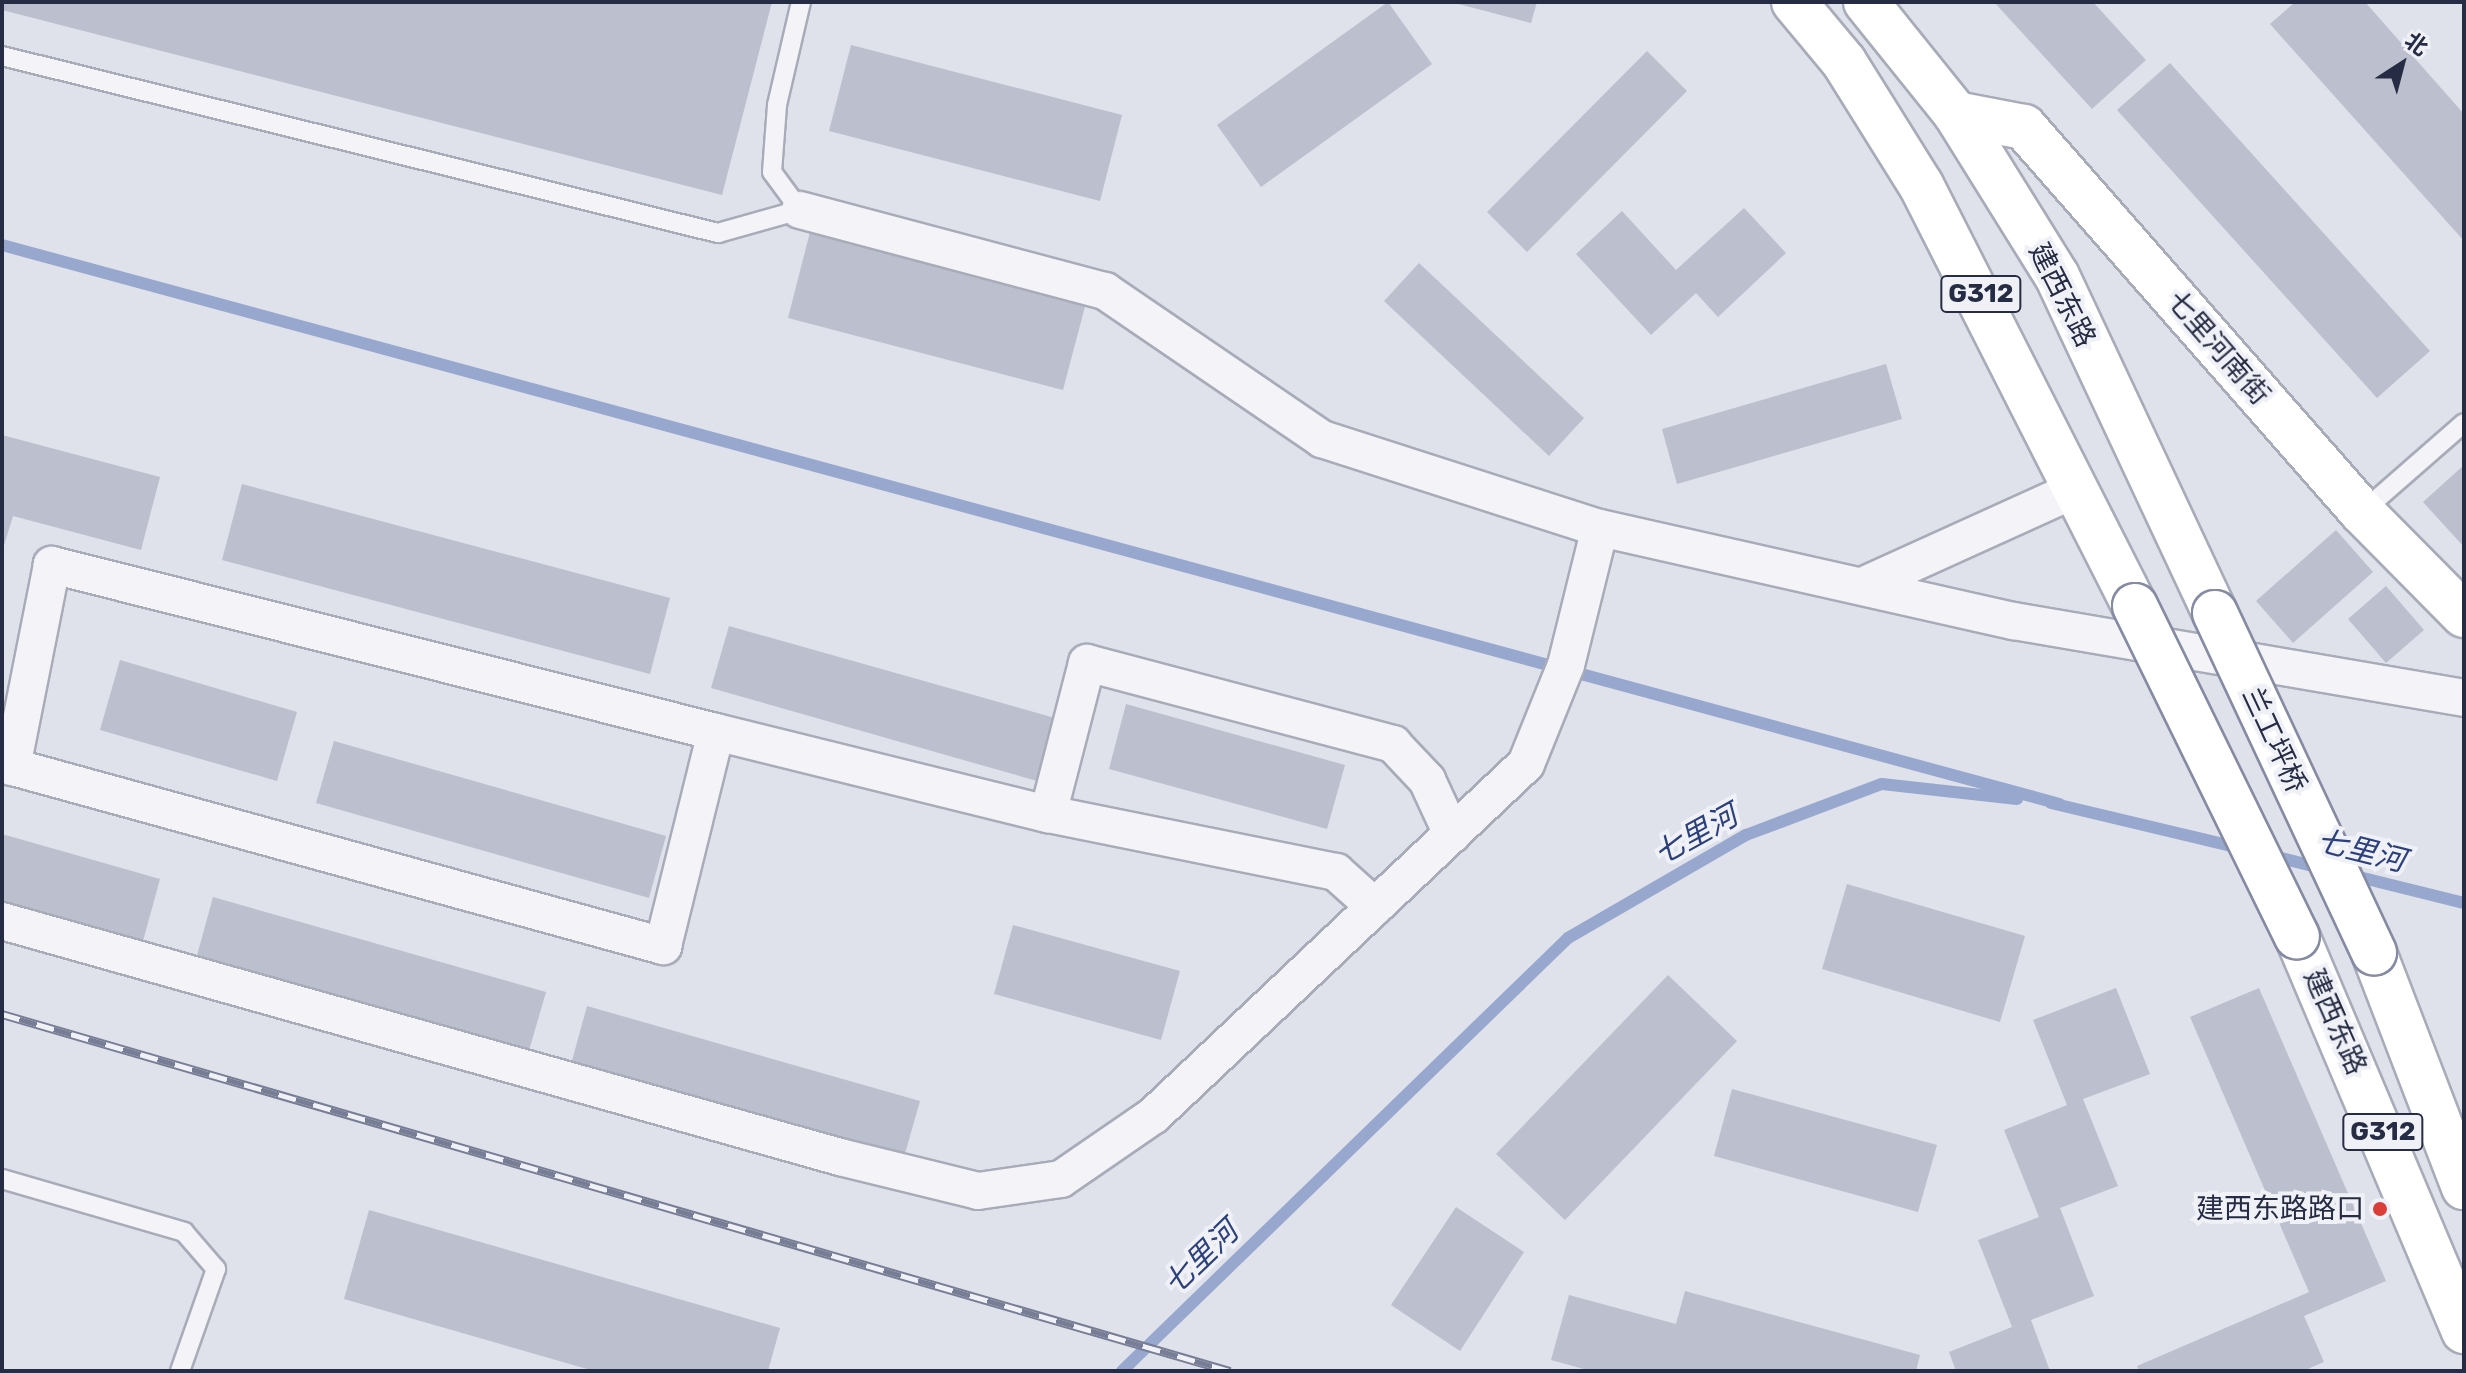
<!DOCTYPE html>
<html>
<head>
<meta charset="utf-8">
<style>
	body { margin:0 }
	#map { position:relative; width:2466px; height:1373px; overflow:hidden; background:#dfe2ea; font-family:Rubik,"Noto Sans SC",sans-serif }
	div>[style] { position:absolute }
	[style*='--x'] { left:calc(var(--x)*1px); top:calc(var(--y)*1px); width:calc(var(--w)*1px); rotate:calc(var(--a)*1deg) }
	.stream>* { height:12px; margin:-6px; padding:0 6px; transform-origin:6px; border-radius:6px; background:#97a7ce }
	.building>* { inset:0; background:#bcbfcd }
	.roads { filter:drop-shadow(2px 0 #a8abb8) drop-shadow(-2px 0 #a8abb8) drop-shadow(0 2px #a8abb8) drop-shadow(0 -2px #a8abb8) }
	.lane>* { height:18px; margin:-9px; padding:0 9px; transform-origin:9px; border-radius:9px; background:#f3f3f8 }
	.street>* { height:36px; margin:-18px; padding:0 18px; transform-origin:18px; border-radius:18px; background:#f3f3f8 }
	.secondary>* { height:44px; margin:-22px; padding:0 22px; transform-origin:22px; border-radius:22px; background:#fff }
	.highway>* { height:44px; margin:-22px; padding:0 22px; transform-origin:22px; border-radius:22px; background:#fff }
	.rail>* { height:9px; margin-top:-4.5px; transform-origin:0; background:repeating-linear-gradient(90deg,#eff1f7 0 18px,#777d95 0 36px); box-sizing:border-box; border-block:2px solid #777d95 }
	.bridges { filter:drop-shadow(2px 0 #858ba2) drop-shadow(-2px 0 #858ba2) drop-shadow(0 2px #858ba2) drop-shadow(0 -2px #858ba2) }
	.highway-bridge>* { height:44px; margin:-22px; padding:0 22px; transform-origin:22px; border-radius:22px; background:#fff }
	.dots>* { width:22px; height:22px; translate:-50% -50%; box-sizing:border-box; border:4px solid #eff1f7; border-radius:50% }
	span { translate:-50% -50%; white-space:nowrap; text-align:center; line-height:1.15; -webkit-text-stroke:8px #eff1f7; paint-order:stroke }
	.shield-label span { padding:2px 6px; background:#eff1f7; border:2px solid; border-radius:6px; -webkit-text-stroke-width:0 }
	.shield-label { font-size:26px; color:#262c43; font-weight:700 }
	.street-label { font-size:28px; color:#262c43 }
	.poi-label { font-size:28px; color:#262c43 }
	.right { translate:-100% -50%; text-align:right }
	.water-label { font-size:30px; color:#2c417b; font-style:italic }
	.frame { position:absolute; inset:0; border:4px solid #262c43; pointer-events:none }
	.north { position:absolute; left:2362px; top:24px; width:80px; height:80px; -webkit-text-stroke:6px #eff1f7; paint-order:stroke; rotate:36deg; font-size:22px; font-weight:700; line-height:32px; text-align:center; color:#262c43 }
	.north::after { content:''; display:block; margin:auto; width:28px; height:36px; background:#262c43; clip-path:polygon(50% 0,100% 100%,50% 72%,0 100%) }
</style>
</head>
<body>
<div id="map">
	<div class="stream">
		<i style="--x:2;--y:245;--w:2132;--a:15.2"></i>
		<i style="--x:2051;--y:803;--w:198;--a:13.4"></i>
		<i style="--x:2269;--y:855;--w:54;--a:14"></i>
		<i style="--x:2347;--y:874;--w:121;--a:13.9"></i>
		<i style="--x:1122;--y:1371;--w:622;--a:-44.15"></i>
		<i style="--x:1568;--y:938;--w:206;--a:-30.1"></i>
		<i style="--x:1746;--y:835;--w:145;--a:-20.6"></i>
		<i style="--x:1882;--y:784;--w:136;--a:6.3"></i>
	</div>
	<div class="building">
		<i style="clip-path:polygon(2px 2px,772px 2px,722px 195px,2px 10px)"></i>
		<i style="clip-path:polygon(1388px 2px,1432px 64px,1261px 187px,1217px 125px)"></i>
		<i style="clip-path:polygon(1451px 2px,1537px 2px,1531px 23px)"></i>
		<i style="clip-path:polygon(1994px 2px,2093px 2px,2146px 60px,2092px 109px)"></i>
		<i style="clip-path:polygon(2295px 2px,2365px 2px,2464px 114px,2464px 241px,2270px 24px)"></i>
		<i style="clip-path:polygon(851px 45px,1122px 115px,1100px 201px,829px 131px)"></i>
		<i style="clip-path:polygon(1647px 51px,1687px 91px,1527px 252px,1487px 212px)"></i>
		<i style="clip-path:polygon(2170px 63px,2430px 351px,2377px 398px,2117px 110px)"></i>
		<i style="clip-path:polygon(1744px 208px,1786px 253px,1718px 317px,1696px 293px,1651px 335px,1576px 254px,1622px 211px,1676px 270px)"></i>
		<i style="clip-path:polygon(811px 228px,1087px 299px,1063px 390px,788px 318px)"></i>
		<i style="clip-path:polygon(1419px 263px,1584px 418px,1549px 456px,1384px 301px)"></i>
		<i style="clip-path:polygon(1886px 364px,1902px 419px,1677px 484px,1662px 429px)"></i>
		<i style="clip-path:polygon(2px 435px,160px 477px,141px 550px,13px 516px,2px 552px)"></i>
		<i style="clip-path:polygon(2464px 465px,2464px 547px,2423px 502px)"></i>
		<i style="clip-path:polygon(242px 484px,670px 598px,650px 674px,222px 560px)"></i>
		<i style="clip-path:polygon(2336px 530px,2373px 572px,2293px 643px,2256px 601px)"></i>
		<i style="clip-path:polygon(2386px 586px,2424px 630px,2386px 663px,2348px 619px)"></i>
		<i style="clip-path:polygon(729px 626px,1062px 720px,1044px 783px,711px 688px)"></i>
		<i style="clip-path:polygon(120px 660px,297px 712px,277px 781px,100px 730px)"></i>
		<i style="clip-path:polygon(1126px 704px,1345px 765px,1327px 829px,1109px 769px)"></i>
		<i style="clip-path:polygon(334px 741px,666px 836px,649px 898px,316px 803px)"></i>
		<i style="clip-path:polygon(2px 834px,160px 879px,143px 941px,2px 901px)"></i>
		<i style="clip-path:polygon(1847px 884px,2025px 936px,2000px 1022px,1822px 969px)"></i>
		<i style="clip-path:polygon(213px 897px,546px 992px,528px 1054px,196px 959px)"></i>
		<i style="clip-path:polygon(1013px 925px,1180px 971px,1161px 1040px,994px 994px)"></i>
		<i style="clip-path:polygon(1668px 975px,1737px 1041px,1565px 1220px,1496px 1154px)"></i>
		<i style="clip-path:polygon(2116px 988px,2150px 1074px,2083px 1099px,2118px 1186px,2060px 1208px,2094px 1296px,2031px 1320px,2050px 1371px,1956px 1371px,1949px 1352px,2012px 1327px,1978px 1240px,2039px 1217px,2004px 1130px,2067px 1105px,2033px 1020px)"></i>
		<i style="clip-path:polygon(2259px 988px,2386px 1281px,2304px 1316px,2324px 1362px,2303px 1371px,2139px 1371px,2137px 1366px,2309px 1292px,2190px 1017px)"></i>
		<i style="clip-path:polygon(587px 1006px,920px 1101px,902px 1164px,570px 1068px)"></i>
		<i style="clip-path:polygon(1732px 1089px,1937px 1145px,1918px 1212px,1714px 1156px)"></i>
		<i style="clip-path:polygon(1456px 1207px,1524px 1252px,1460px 1351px,1391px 1305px)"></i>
		<i style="clip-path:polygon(369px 1210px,780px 1328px,768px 1371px,594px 1371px,344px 1299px)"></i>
		<i style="clip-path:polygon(1685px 1291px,1920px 1355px,1916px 1371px,1591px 1371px,1551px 1360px,1569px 1295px,1676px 1324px)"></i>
	</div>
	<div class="roads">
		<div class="lane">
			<i style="--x:2;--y:56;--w:738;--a:13.89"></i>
			<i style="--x:718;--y:233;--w:85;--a:-15.7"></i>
			<i style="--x:800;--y:210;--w:47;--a:-126.4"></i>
			<i style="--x:772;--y:172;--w:67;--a:-85.7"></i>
			<i style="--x:777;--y:105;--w:106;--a:-76.9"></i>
			<i style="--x:2362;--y:512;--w:135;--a:-41.1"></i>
			<i style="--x:2;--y:1179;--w:190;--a:16.2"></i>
			<i style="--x:184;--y:1232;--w:49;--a:49.1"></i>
			<i style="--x:216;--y:1269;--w:108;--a:109.4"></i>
		</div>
		<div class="street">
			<i style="--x:800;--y:210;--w:316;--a:14.9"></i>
			<i style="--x:1105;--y:291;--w:263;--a:34.3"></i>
			<i style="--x:1322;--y:439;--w:292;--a:17.8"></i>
			<i style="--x:1600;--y:528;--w:424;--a:12.7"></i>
			<i style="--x:2014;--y:621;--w:457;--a:9.7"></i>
			<i style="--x:1869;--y:583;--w:225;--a:-24.4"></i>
			<i style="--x:716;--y:732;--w:342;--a:13.9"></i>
			<i style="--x:1048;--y:814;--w:156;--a:-75.5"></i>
			<i style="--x:1087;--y:663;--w:317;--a:14.8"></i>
			<i style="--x:1393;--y:744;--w:50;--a:46.6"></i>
			<i style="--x:1427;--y:780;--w:60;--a:65.2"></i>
			<i style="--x:2;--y:764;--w:686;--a:15.39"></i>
			<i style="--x:663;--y:946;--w:220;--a:-76.1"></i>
			<i style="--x:716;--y:732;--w:685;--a:-165.88"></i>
			<i style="--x:52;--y:565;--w:206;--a:101.2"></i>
			<i style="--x:1048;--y:814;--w:294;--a:11.4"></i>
			<i style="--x:1336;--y:872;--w:52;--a:41.9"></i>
			<i style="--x:2;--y:921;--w:871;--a:15.73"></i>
			<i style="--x:840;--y:1157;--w:142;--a:13.8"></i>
			<i style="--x:978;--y:1191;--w:84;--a:-8.2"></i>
			<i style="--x:1061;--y:1179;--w:113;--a:-34.5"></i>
			<i style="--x:1154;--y:1115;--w:511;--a:-43.34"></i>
			<i style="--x:1526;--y:764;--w:107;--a:-68"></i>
			<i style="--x:1566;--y:665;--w:141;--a:-76.1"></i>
		</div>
		<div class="secondary">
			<i style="--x:1956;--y:114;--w:69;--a:10.8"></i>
			<i style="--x:2024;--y:127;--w:512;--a:48.72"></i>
			<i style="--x:2362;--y:512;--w:145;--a:45.3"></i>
		</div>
		<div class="highway">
			<i style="--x:1794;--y:2;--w:78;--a:50.2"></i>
			<i style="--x:1844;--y:62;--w:145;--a:58"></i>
			<i style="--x:1921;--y:185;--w:472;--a:63.1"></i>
			<i style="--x:1866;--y:2;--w:144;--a:51.2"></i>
			<i style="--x:1956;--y:114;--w:191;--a:58.1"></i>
			<i style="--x:2057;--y:276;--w:372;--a:64.9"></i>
			<i style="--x:2297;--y:936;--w:429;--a:67.1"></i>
			<i style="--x:2374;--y:953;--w:251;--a:69"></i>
		</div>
	</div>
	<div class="rail">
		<i style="--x:2;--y:1014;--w:1279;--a:16.21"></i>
	</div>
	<div class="bridges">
		<div class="highway-bridge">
			<i style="--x:2135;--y:606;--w:368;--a:63.9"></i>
			<i style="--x:2215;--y:613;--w:375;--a:64.9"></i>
		</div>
	</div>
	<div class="dots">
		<i style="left:2380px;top:1209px;background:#db3e38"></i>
	</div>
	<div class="shield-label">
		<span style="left:1981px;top:294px">G312</span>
		<span style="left:2383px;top:1132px">G312</span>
	</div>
	<div class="street-label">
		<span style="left:2062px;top:295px;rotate:63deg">建西东路</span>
		<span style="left:2218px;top:348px;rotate:49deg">七里河南街</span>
		<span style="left:2274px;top:740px;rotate:65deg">兰工坪桥</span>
		<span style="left:2335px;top:1022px;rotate:66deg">建西东路</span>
	</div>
	<div class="poi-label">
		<span class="right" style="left:2364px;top:1209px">建西东路路口</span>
	</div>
	<div class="water-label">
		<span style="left:1696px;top:835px;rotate:-29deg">七里河</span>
		<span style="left:2361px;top:851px;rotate:14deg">七里河</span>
		<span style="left:1201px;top:1258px;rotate:-44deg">七里河</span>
	</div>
	<div class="frame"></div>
	<div class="north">北</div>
</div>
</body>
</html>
